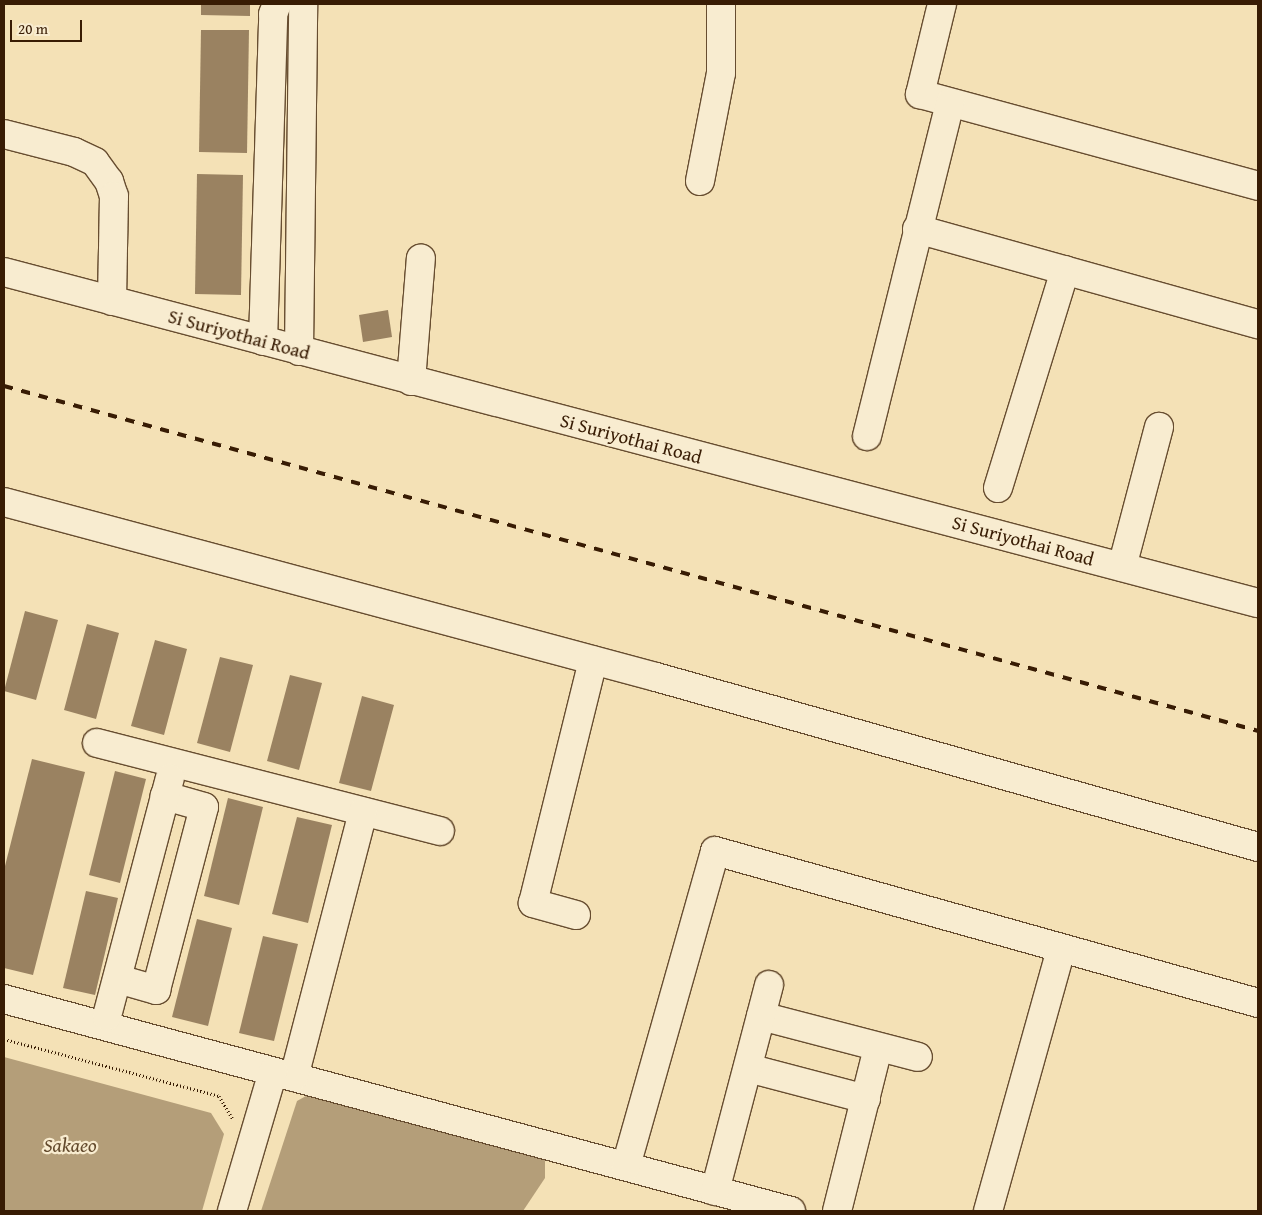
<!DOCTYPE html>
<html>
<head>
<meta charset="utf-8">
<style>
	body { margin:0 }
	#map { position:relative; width:1262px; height:1215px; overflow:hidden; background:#f4e1b6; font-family:"Gentium Book Plus",serif }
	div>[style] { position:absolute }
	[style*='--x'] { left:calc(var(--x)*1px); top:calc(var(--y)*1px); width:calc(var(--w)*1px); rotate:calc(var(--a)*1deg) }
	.water>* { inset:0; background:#b49e79 }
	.building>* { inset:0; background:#9a8261 }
	.path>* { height:3px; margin-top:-1.5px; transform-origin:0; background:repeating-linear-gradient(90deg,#381c04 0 1px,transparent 0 3.5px) }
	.roads { filter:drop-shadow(1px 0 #674d30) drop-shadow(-1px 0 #674d30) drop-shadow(0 1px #674d30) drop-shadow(0 -1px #674d30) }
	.minor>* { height:28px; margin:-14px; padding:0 14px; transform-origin:14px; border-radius:14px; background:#f8ecd0 }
	.rail>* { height:4px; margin-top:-2px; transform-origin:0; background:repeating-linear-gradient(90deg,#381c04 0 9px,transparent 0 18px) }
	span { translate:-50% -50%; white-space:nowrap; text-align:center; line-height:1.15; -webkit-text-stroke:4.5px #f8ecd0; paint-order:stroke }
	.street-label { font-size:19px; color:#381c04 }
	.water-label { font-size:20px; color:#634a2d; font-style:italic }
	.frame { position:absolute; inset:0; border:5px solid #381c04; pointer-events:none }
	.scale { position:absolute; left:10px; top:20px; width:72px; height:22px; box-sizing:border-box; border:2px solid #381c04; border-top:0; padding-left:6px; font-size:15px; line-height:18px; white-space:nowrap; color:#381c04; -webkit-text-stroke:4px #f8ecd0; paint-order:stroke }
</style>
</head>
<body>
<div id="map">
	<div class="water">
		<i style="clip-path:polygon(4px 1057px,211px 1113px,224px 1134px,202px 1211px,4px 1211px)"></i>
		<i style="clip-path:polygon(306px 1096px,538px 1155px,545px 1159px,545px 1178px,523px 1211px,261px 1211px,297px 1101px)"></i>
	</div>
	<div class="building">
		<i style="clip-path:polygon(201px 4px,250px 4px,250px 16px,201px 15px)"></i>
		<i style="clip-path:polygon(201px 30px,249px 30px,247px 153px,199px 152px)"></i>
		<i style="clip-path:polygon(197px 174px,243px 175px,241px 295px,195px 294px)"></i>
		<i style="clip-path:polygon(388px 310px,392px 337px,363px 342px,359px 315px)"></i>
		<i style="clip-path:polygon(25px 611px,58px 620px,36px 700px,4px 691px)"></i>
		<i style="clip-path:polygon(87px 624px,119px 633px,96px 719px,64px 710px)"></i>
		<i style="clip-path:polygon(155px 640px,187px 649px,164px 735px,131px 726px)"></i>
		<i style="clip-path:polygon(220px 657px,253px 665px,230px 752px,197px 743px)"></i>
		<i style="clip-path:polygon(290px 675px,322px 683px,299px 770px,267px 761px)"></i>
		<i style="clip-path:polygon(362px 696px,394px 705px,371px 791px,339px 783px)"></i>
		<i style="clip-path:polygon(32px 759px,85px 772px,33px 975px,4px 968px,4px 870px)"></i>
		<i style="clip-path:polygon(115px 771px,146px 779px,120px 883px,89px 875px)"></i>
		<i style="clip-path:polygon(228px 798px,263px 807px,239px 905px,204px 896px)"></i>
		<i style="clip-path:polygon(297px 817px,332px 825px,308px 923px,272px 914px)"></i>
		<i style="clip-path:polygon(86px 891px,118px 898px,95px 995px,63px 988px)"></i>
		<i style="clip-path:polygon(197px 919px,232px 928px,208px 1026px,172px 1017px)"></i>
		<i style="clip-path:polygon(263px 936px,298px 944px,274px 1041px,239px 1033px)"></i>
	</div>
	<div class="path">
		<i style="--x:4;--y:1039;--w:222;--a:14.8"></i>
		<i style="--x:219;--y:1096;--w:26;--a:59"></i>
	</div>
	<div class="roads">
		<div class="minor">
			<i style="--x:942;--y:4;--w:93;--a:103.7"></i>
			<i style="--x:920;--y:94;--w:350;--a:15.2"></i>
			<i style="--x:4;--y:134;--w:72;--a:14.4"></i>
			<i style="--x:74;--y:152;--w:23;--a:25"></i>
			<i style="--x:95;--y:162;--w:24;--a:54"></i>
			<i style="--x:109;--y:181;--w:16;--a:72"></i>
			<i style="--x:114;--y:196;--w:105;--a:91.1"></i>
			<i style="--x:700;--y:181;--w:110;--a:-79"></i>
			<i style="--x:721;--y:73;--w:69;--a:-90"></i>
			<i style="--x:917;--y:229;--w:354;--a:15.6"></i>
			<i style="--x:4;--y:272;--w:1297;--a:14.79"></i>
			<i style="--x:263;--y:341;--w:327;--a:-88.2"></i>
			<i style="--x:273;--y:14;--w:11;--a:-68"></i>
			<i style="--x:299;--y:351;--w:347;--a:-89.3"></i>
			<i style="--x:411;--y:381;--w:123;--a:-85.4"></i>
			<i style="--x:867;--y:436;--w:343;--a:-76"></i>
			<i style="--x:998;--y:488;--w:228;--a:-72.9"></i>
			<i style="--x:4;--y:502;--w:675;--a:15.02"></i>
			<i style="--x:656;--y:677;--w:626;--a:15.77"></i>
			<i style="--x:1122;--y:567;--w:145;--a:-75.2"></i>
			<i style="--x:97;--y:743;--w:354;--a:14.4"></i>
			<i style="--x:576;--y:915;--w:45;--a:-164.4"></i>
			<i style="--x:533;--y:903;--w:250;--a:-76.1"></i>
			<i style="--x:118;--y:979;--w:40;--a:16"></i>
			<i style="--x:156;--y:990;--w:189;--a:-75.3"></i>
			<i style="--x:204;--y:807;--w:41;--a:-164.2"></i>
			<i style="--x:4;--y:999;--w:815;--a:15.08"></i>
			<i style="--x:107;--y:1016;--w:246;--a:-75.2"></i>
			<i style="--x:761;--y:1016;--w:162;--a:14.6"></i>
			<i style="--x:748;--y:1068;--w:122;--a:14.7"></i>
			<i style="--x:294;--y:1077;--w:274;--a:-75.4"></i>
			<i style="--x:626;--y:1166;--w:327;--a:-74.2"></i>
			<i style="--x:715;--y:851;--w:564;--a:15.64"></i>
			<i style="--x:715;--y:1191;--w:213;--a:-75.3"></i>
			<i style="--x:232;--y:1211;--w:145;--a:-73.6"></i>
			<i style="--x:837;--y:1211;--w:168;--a:-75.9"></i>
			<i style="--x:988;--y:1211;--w:272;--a:-74.4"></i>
		</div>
	</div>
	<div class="rail">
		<i style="--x:4;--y:386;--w:1301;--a:15.38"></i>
	</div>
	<div class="street-label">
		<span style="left:239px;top:335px;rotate:15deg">Si Suriyothai Road</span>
		<span style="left:631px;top:439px;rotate:15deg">Si Suriyothai Road</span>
		<span style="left:1023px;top:541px;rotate:15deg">Si Suriyothai Road</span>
	</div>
	<div class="water-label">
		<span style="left:70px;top:1144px">Sakaeo</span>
	</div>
	<div class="frame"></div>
	<div class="scale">20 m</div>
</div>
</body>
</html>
